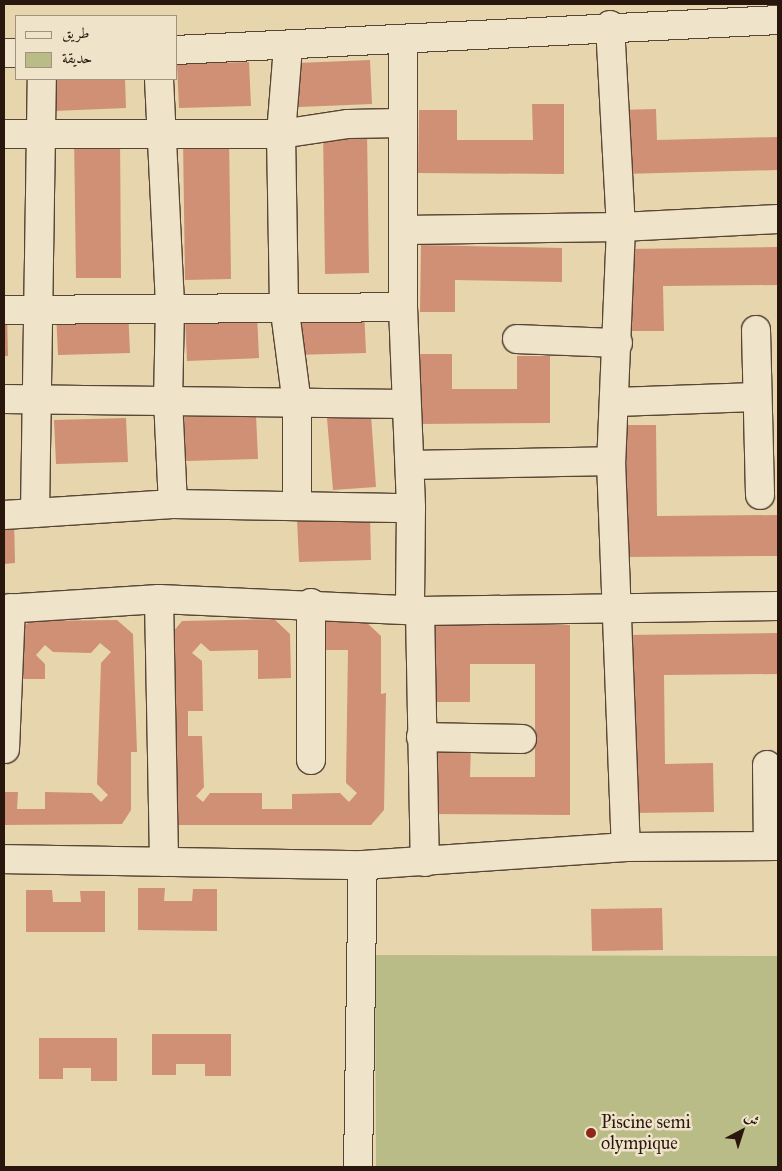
<!DOCTYPE html>
<html>
<head>
<meta charset="utf-8">
<style>
	body { margin:0 }
	#map { position:relative; width:782px; height:1171px; overflow:hidden; background:#e7d5ae; font-family:"IM FELL Great Primer",Amiri,serif }
	div>[style] { position:absolute }
	[style*='--x'] { left:calc(var(--x)*1px); top:calc(var(--y)*1px); width:calc(var(--w)*1px); rotate:calc(var(--a)*1deg) }
	.green>* { inset:0; background:#babc87 }
	.building>* { inset:0; background:#cf9075 }
	.roads { filter:drop-shadow(1px 0 #584635) drop-shadow(-1px 0 #584635) drop-shadow(0 1px #584635) drop-shadow(0 -1px #584635) }
	.minor>* { height:28px; margin:-14px; padding:0 14px; transform-origin:14px; border-radius:14px; background:#efe4ca }
	.dots>* { width:14px; height:14px; translate:-50% -50%; box-sizing:border-box; border:2px solid #efe4ca; border-radius:50% }
	span { translate:-50% -50%; white-space:nowrap; text-align:center; line-height:1.15; -webkit-text-stroke:5px #efe4ca; paint-order:stroke }
	.poi-label { font-size:18px; color:#29160d }
	.left { translate:0 -50%; text-align:left }
	.frame { position:absolute; inset:0; border:5px solid #29160d; pointer-events:none }
	.legend { position:absolute; left:15px; top:15px; width:162px; height:65px; box-sizing:border-box; background:#efe4ca; border:1px solid #a0927e; margin:0; padding:6px 9px; list-style:none; font-size:15px; color:#29160d }
	.legend li { display:flex; align-items:center; gap:10px; height:25px }
	.legend b { width:25px; border:1px solid #a0927e }
	.north { position:absolute; left:717px; top:1106px; width:50px; height:50px; -webkit-text-stroke:4px #efe4ca; paint-order:stroke; rotate:40deg; font-size:14px; font-weight:700; line-height:20px; text-align:center; color:#29160d }
	.north::after { content:''; display:block; margin:auto; width:18px; height:22px; background:#29160d; clip-path:polygon(50% 0,100% 100%,50% 72%,0 100%) }
</style>
</head>
<body>
<div id="map">
	<div class="green">
		<i style="clip-path:polygon(375px 955px,778px 956px,778px 1167px,376px 1167px)"></i>
	</div>
	<div class="building">
		<i style="clip-path:polygon(370px 60px,372px 104px,299px 107px,297px 63px)"></i>
		<i style="clip-path:polygon(249px 62px,251px 106px,179px 108px,177px 64px)"></i>
		<i style="clip-path:polygon(52px 79px,125px 79px,126px 108px,54px 111px)"></i>
		<i style="clip-path:polygon(532px 104px,564px 104px,564px 174px,418px 173px,419px 110px,457px 110px,457px 140px,533px 140px)"></i>
		<i style="clip-path:polygon(656px 109px,657px 140px,778px 137px,778px 170px,622px 174px,619px 110px)"></i>
		<i style="clip-path:polygon(323px 129px,367px 129px,369px 273px,325px 274px)"></i>
		<i style="clip-path:polygon(74px 134px,120px 134px,121px 278px,76px 278px)"></i>
		<i style="clip-path:polygon(183px 136px,229px 136px,231px 279px,185px 280px)"></i>
		<i style="clip-path:polygon(421px 245px,562px 248px,562px 282px,455px 280px,455px 312px,420px 312px)"></i>
		<i style="clip-path:polygon(778px 247px,778px 285px,663px 286px,664px 331px,625px 331px,624px 249px)"></i>
		<i style="clip-path:polygon(128px 309px,130px 353px,58px 355px,56px 311px)"></i>
		<i style="clip-path:polygon(364px 309px,366px 353px,294px 355px,292px 312px)"></i>
		<i style="clip-path:polygon(4px 312px,7px 312px,8px 356px,4px 356px)"></i>
		<i style="clip-path:polygon(257px 314px,259px 358px,187px 361px,185px 317px)"></i>
		<i style="clip-path:polygon(417px 354px,452px 354px,452px 389px,517px 389px,517px 356px,550px 356px,550px 423px,418px 424px)"></i>
		<i style="clip-path:polygon(256px 415px,258px 459px,186px 461px,184px 417px)"></i>
		<i style="clip-path:polygon(371px 415px,376px 487px,333px 490px,327px 418px)"></i>
		<i style="clip-path:polygon(126px 418px,128px 462px,56px 464px,54px 420px)"></i>
		<i style="clip-path:polygon(619px 425px,656px 425px,657px 516px,778px 515px,778px 556px,621px 557px)"></i>
		<i style="clip-path:polygon(370px 516px,371px 560px,299px 562px,297px 518px)"></i>
		<i style="clip-path:polygon(14px 519px,15px 563px,4px 564px,4px 520px)"></i>
		<i style="clip-path:polygon(274px 619px,290px 634px,291px 678px,258px 679px,258px 650px,210px 651px,201px 643px,192px 653px,202px 661px,203px 711px,188px 711px,188px 736px,202px 736px,204px 787px,196px 796px,203px 802px,210px 793px,262px 793px,262px 809px,292px 809px,292px 794px,340px 793px,349px 802px,357px 793px,346px 783px,348px 650px,317px 650px,317px 619px,364px 620px,381px 636px,381px 694px,386px 693px,384px 810px,371px 825px,171px 825px,169px 637px,182px 621px)"></i>
		<i style="clip-path:polygon(117px 620px,133px 634px,137px 752px,131px 752px,131px 810px,122px 824px,4px 825px,4px 792px,18px 792px,17px 809px,45px 809px,45px 792px,92px 793px,101px 802px,108px 795px,97px 784px,101px 663px,111px 652px,100px 643px,91px 653px,53px 652px,45px 645px,36px 655px,45px 664px,45px 679px,14px 679px,14px 636px,30px 621px)"></i>
		<i style="clip-path:polygon(424px 624px,570px 625px,570px 815px,429px 814px,429px 743px,471px 744px,470px 777px,535px 777px,535px 664px,470px 664px,470px 702px,424px 702px)"></i>
		<i style="clip-path:polygon(778px 633px,778px 674px,664px 675px,665px 764px,713px 763px,714px 812px,629px 813px,625px 635px)"></i>
		<i style="clip-path:polygon(138px 888px,165px 888px,164px 901px,192px 901px,193px 889px,217px 889px,217px 931px,138px 930px)"></i>
		<i style="clip-path:polygon(26px 890px,52px 890px,53px 902px,81px 902px,80px 891px,105px 891px,105px 932px,26px 932px)"></i>
		<i style="clip-path:polygon(662px 908px,663px 950px,592px 951px,591px 909px)"></i>
		<i style="clip-path:polygon(152px 1034px,231px 1034px,231px 1076px,205px 1076px,205px 1064px,176px 1064px,176px 1075px,152px 1075px)"></i>
		<i style="clip-path:polygon(39px 1038px,117px 1038px,117px 1081px,91px 1081px,91px 1068px,63px 1068px,63px 1079px,39px 1079px)"></i>
	</div>
	<div class="roads">
		<div class="minor">
			<i style="--x:610;--y:25;--w:202;--a:86.9"></i>
			<i style="--x:621;--y:227;--w:234;--a:92.4"></i>
			<i style="--x:611;--y:461;--w:386;--a:87.8"></i>
			<i style="--x:403;--y:41;--w:266;--a:90"></i>
			<i style="--x:403;--y:307;--w:201;--a:87.7"></i>
			<i style="--x:411;--y:508;--w:101;--a:90.6"></i>
			<i style="--x:288;--y:47;--w:87;--a:94.6"></i>
			<i style="--x:281;--y:134;--w:170;--a:89"></i>
			<i style="--x:284;--y:304;--w:101;--a:82.6"></i>
			<i style="--x:297;--y:404;--w:102;--a:90"></i>
			<i style="--x:176;--y:50;--w:603;--a:-2.85"></i>
			<i style="--x:4;--y:53;--w:12;--a:0"></i>
			<i style="--x:159;--y:79;--w:228;--a:87.2"></i>
			<i style="--x:170;--y:307;--w:92;--a:91.2"></i>
			<i style="--x:168;--y:399;--w:105;--a:87.3"></i>
			<i style="--x:4;--y:134;--w:277;--a:0"></i>
			<i style="--x:281;--y:134;--w:68;--a:-8.5"></i>
			<i style="--x:348;--y:124;--w:53;--a:-1.1"></i>
			<i style="--x:404;--y:230;--w:217;--a:-0.8"></i>
			<i style="--x:621;--y:227;--w:157;--a:-2.9"></i>
			<i style="--x:4;--y:310;--w:399;--a:-0.4"></i>
			<i style="--x:756;--y:330;--w:165;--a:88.6"></i>
			<i style="--x:517;--y:339;--w:101;--a:2.3"></i>
			<i style="--x:4;--y:399;--w:401;--a:0.7"></i>
			<i style="--x:616;--y:402;--w:140;--a:-2"></i>
			<i style="--x:410;--y:465;--w:201;--a:-1.1"></i>
			<i style="--x:35;--y:513;--w:434;--a:-89.1"></i>
			<i style="--x:4;--y:515;--w:169;--a:-3.7"></i>
			<i style="--x:173;--y:504;--w:238;--a:1"></i>
			<i style="--x:159;--y:599;--w:263;--a:88.9"></i>
			<i style="--x:4;--y:609;--w:155;--a:-3.7"></i>
			<i style="--x:159;--y:599;--w:261;--a:2.6"></i>
			<i style="--x:420;--y:611;--w:358;--a:-0.8"></i>
			<i style="--x:420;--y:611;--w:251;--a:88.9"></i>
			<i style="--x:421;--y:737;--w:101;--a:1.1"></i>
			<i style="--x:5;--y:749;--w:141;--a:-87.6"></i>
			<i style="--x:311;--y:760;--w:157;--a:-90"></i>
			<i style="--x:767;--y:765;--w:81;--a:89.3"></i>
			<i style="--x:4;--y:859;--w:359;--a:1"></i>
			<i style="--x:358;--y:1167;--w:302;--a:-89.1"></i>
			<i style="--x:363;--y:865;--w:264;--a:-3.9"></i>
			<i style="--x:626;--y:847;--w:152;--a:-0.4"></i>
		</div>
	</div>
	<div class="dots">
		<i style="left:591px;top:1133px;background:#8f2418"></i>
	</div>
	<div class="poi-label">
		<span class="left" style="left:601px;top:1133px">Piscine semi<br>olympique</span>
	</div>
	<div class="frame"></div>
	<ul class="legend">
	<li><b style="height:6px;background:#efe4ca"></b>طريق</li>
	<li><b style="height:14px;background:#babc87"></b>حديقة</li>
	</ul>
	<div class="north">ش</div>
</div>
</body>
</html>
